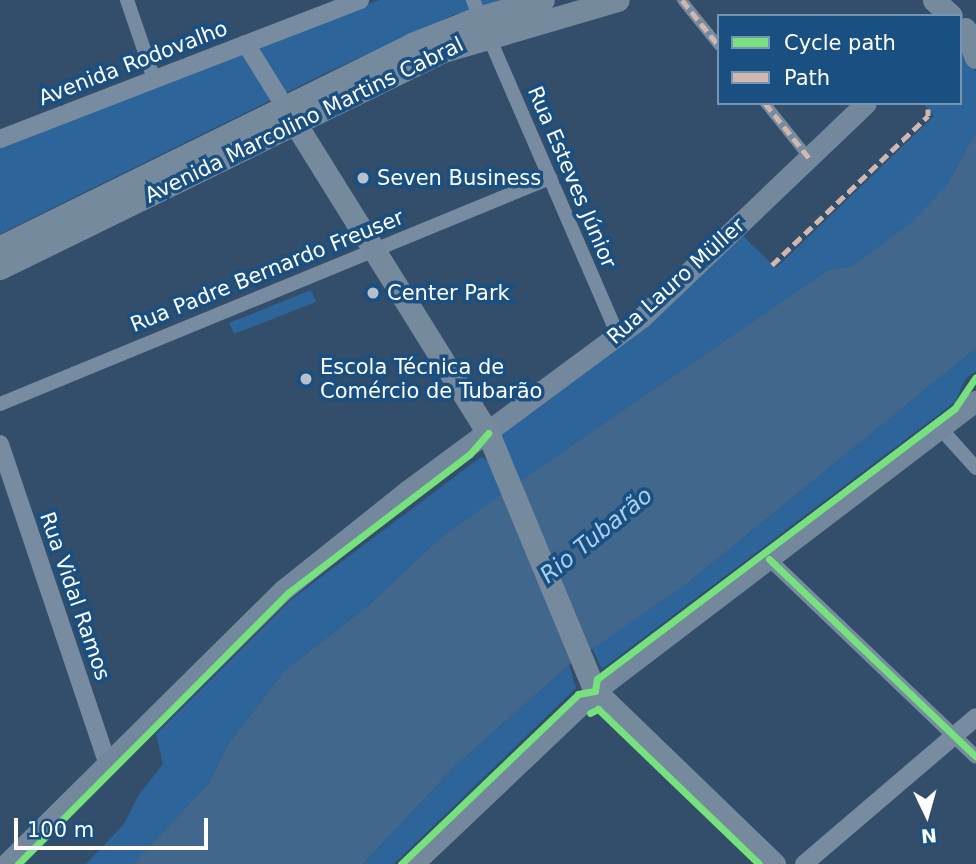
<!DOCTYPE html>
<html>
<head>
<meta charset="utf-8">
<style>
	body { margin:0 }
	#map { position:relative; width:976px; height:864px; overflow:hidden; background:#324e6a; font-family:"DejaVu Sans",sans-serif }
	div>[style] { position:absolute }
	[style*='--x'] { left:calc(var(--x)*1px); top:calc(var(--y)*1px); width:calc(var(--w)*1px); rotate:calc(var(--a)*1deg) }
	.green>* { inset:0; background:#2d659a }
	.water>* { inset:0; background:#41678c }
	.pedestrian>* { height:10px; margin:-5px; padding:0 5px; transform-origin:5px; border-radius:5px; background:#778ca0 }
	.minor>* { height:14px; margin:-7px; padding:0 7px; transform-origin:7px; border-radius:7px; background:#778ca0 }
	.tertiary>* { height:18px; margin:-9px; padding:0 9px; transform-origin:9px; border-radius:9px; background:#778ca0 }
	.secondary>* { height:21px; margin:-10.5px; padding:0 10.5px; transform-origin:10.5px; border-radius:10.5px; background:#73889d }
	.primary>* { height:23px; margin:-11.5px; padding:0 11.5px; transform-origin:11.5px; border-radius:11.5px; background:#768a9e }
	.quiet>* { height:5px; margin-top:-2.5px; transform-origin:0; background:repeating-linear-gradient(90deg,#d1b7ad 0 10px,transparent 0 15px) }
	.cycleway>* { height:7px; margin:-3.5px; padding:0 3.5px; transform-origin:3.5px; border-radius:3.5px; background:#77e17e }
	.dots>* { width:19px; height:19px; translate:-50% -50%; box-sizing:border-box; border:4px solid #1a4f82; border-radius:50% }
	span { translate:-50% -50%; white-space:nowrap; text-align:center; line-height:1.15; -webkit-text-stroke:7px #1a4f82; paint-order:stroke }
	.street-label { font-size:21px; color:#fff }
	.poi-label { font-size:21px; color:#fff }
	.left { translate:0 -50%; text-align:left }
	.water-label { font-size:23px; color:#a9d0f3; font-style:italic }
	.legend { position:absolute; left:717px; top:14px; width:245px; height:91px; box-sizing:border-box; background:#1a4f82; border:2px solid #7695b4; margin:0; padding:9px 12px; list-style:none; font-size:21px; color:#fff }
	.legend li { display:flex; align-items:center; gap:14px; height:35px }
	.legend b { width:35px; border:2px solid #7695b4 }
	.north { position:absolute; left:892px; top:780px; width:70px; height:70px; -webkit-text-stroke:5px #1a4f82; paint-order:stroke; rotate:175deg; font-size:19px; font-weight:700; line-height:28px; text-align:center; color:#fff }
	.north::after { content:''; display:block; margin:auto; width:24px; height:32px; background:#fff; clip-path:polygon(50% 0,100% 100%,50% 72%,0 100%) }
	.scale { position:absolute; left:14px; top:818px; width:194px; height:32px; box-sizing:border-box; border:4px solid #fff; border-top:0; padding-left:9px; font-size:21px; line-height:24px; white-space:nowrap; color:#fff; -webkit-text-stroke:5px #1a4f82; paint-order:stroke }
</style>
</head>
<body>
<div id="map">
	<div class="green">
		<i style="clip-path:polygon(379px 0,507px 0,453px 15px,328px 72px,0 234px,0 146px)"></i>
		<i style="clip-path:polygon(960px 50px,976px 72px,976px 132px,947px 185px,909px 224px,852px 266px,828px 270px,520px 481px,500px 435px,641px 330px,743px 236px,776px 268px,934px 116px,923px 103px,960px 103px)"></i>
		<i style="clip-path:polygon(311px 290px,316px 302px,234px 334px,229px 323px)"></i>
		<i style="clip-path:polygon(976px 348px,976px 371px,966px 378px,955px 402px,602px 669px,592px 648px,689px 582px)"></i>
		<i style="clip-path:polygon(481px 457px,490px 462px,504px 493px,439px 539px,369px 605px,284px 671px,227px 746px,209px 783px,133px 864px,86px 864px,124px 824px,138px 796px,163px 764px,156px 734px,293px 598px)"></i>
		<i style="clip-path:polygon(569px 665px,576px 688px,394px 864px,363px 864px,456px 765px)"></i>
	</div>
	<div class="water">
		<i style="clip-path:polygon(976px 132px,976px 348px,689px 582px,569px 665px,456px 765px,363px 864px,133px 864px,209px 783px,227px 746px,284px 671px,369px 605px,439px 539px,520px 481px,828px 270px,852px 266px,909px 224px,947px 185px)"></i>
	</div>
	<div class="pedestrian">
		<i style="--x:682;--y:0;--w:59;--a:51.2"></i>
		<i style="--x:765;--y:103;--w:70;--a:51.3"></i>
	</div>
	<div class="minor">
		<i style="--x:127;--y:0;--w:83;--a:71.1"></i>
		<i style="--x:473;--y:0;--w:18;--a:68"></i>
		<i style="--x:488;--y:35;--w:328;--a:66.6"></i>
		<i style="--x:0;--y:404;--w:595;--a:-22.34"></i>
		<i style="--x:940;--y:428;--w:54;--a:48"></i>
		<i style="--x:769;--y:559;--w:286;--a:43.7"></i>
	</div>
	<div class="tertiary">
		<i style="--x:246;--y:44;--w:74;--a:58.2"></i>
		<i style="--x:0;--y:139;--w:386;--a:-21.1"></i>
		<i style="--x:0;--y:444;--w:336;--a:71.4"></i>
		<i style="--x:804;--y:864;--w:226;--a:-40.5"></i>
	</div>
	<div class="secondary">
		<i style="--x:6;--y:864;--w:390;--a:-44.7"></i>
		<i style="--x:283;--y:590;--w:159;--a:-38.6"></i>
		<i style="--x:407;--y:491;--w:291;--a:-36.5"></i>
		<i style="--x:641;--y:318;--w:311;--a:-43.7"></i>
		<i style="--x:413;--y:864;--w:251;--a:-43.5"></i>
		<i style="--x:595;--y:691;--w:479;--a:-37.3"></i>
	</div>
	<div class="primary">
		<i style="--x:934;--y:0;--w:23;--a:43"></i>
		<i style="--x:965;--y:29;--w:30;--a:69"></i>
		<i style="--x:285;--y:107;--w:384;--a:58.1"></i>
		<i style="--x:488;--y:433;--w:279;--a:67.5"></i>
		<i style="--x:595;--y:691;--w:249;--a:44"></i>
		<i style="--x:0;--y:247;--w:459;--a:-26.2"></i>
		<i style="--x:412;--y:44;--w:73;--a:-21.7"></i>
		<i style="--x:480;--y:17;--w:65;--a:-15.1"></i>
		<i style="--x:0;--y:268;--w:490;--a:-26.1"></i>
		<i style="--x:440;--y:52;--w:185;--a:-16.3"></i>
	</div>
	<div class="quiet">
		<i style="--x:682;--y:0;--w:59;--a:51.2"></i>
		<i style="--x:765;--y:103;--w:70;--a:51.3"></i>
		<i style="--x:772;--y:265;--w:216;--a:-43.7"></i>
		<i style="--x:928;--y:116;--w:7;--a:-90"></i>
	</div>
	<div class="cycleway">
		<i style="--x:769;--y:559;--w:286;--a:43.7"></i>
		<i style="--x:590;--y:713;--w:9;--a:-27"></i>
		<i style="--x:598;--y:709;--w:223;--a:43.9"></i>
		<i style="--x:18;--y:864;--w:383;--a:-45.1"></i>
		<i style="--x:288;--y:593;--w:229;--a:-37.4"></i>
		<i style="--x:470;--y:454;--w:28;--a:-49"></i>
		<i style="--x:401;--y:864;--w:245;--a:-43.8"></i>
		<i style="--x:578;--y:694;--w:17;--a:-10"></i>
		<i style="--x:595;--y:691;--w:12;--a:-81"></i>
		<i style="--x:597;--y:679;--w:449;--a:-37.1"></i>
		<i style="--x:955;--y:408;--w:37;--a:-56"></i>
	</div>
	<div class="dots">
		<i style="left:363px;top:178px;background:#b7c1cb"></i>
		<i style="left:373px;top:293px;background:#b7c1cb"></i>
		<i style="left:306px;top:379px;background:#b7c1cb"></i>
	</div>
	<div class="street-label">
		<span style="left:133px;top:63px;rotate:-21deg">Avenida Rodovalho</span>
		<span style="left:304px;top:120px;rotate:-26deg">Avenida Marcolino Martins Cabral</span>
		<span style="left:572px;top:177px;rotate:67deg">Rua Esteves Júnior</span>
		<span style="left:267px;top:271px;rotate:-22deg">Rua Padre Bernardo Freuser</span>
		<span style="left:676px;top:281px;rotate:-42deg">Rua Lauro Müller</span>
		<span style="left:75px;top:596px;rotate:71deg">Rua Vidal Ramos</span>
	</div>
	<div class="poi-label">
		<span class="left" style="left:377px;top:178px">Seven Business</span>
		<span class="left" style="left:387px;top:293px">Center Park</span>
		<span class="left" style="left:320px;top:379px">Escola Técnica de<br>Comércio de Tubarão</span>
	</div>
	<div class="water-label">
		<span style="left:596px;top:535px;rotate:-39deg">Rio Tubarão</span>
	</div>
	<ul class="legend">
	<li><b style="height:9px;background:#77e17e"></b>Cycle path</li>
	<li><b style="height:9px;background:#d1b7ad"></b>Path</li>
	</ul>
	<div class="north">N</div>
	<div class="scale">100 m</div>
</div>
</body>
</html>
